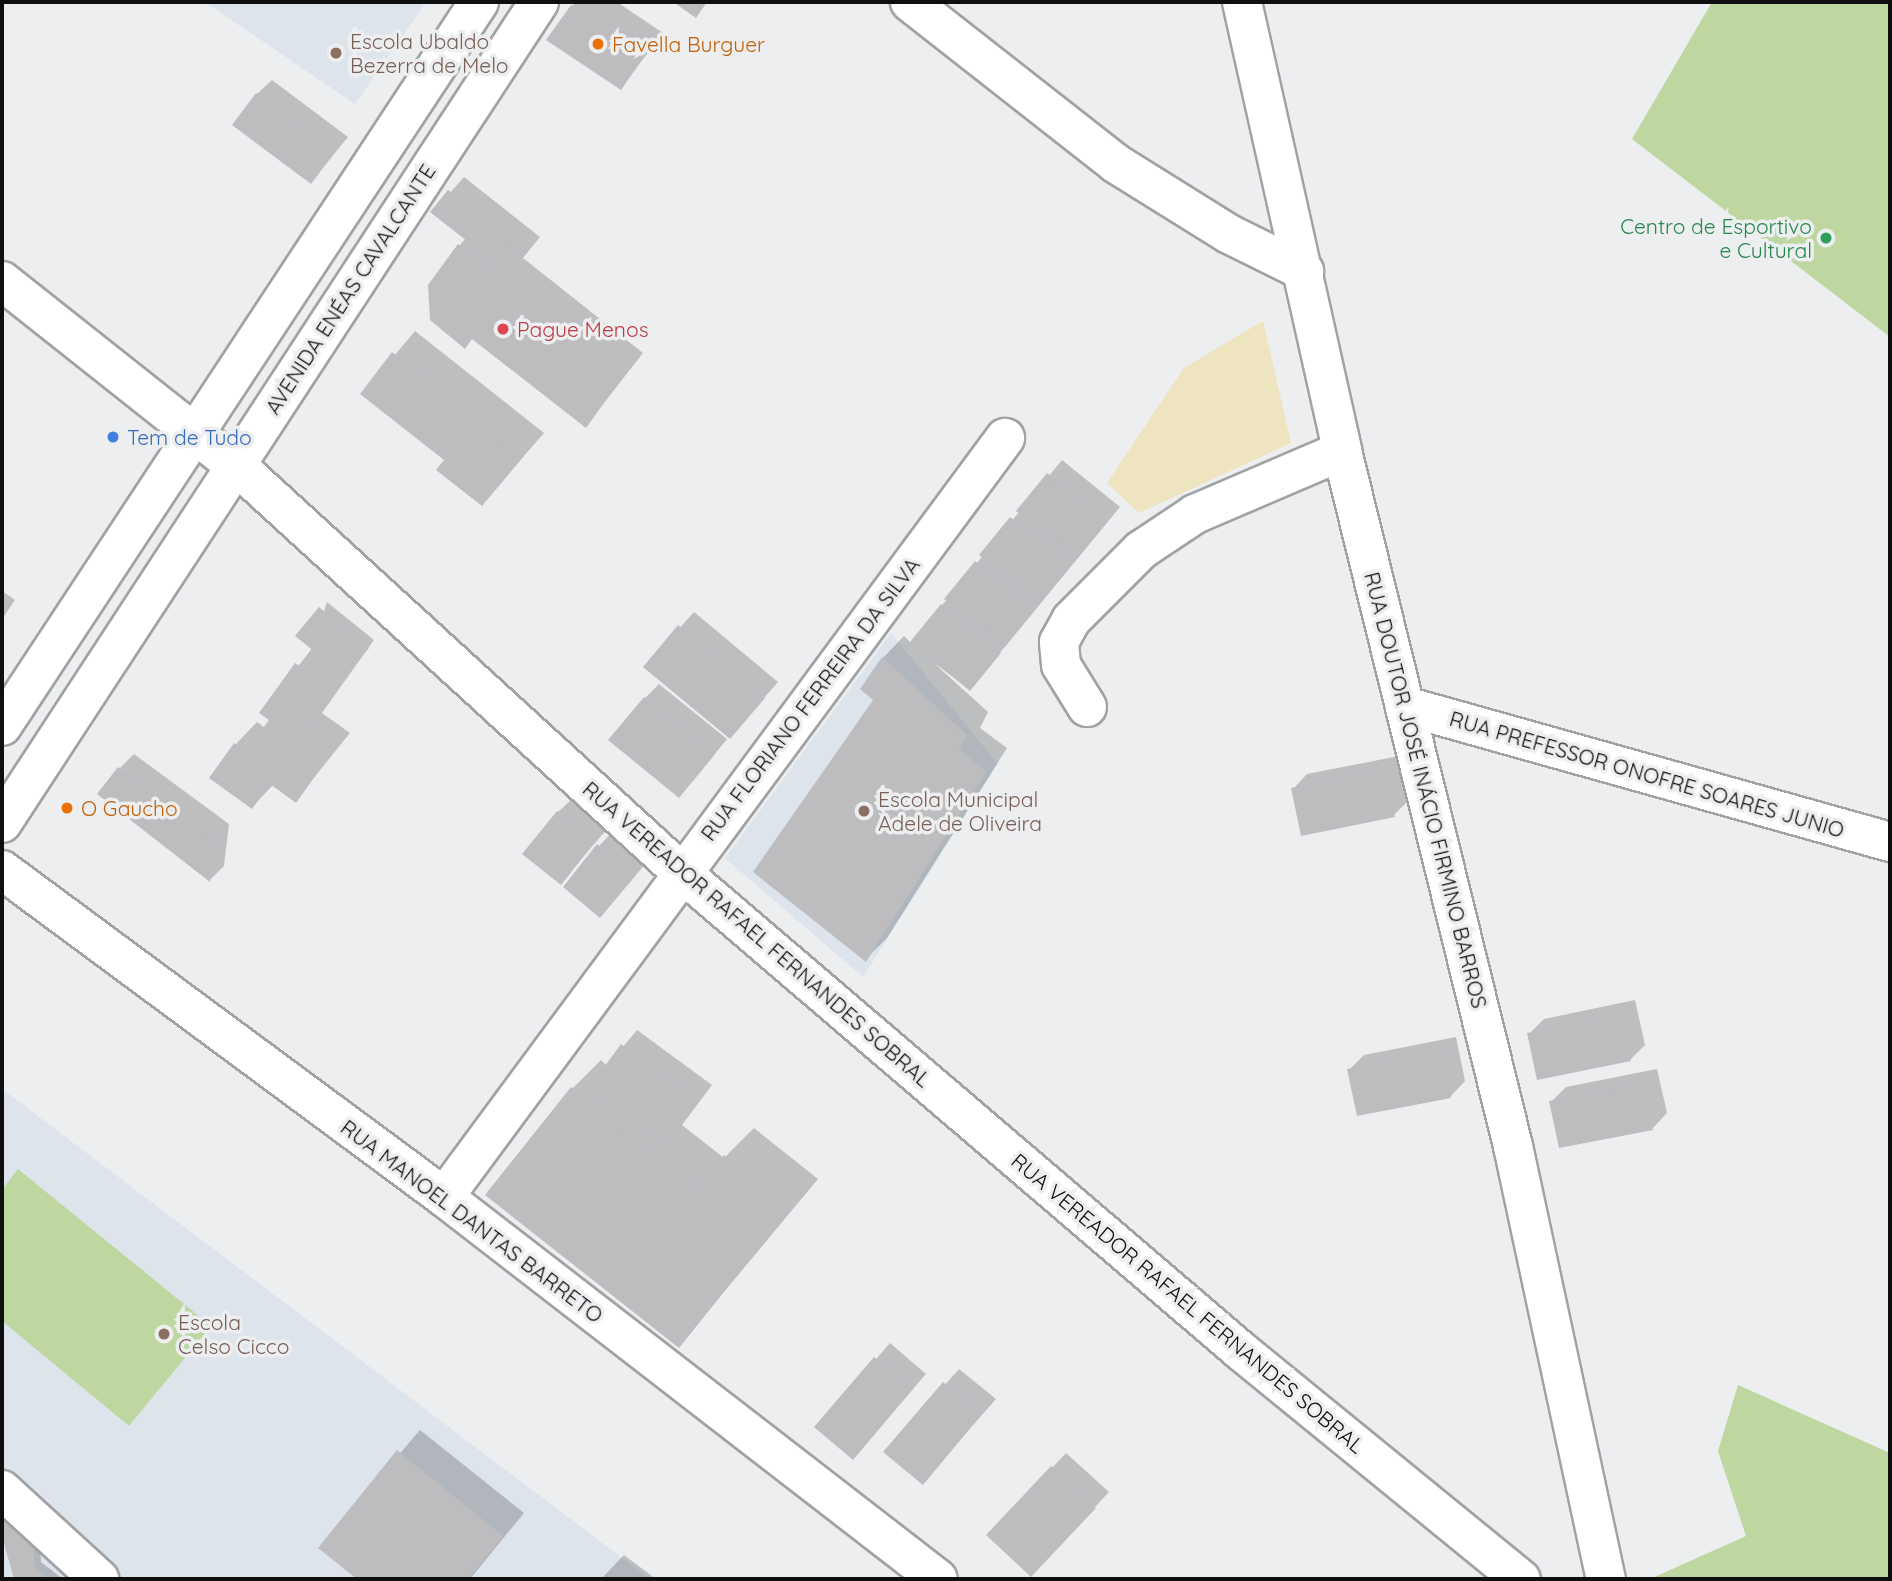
<!DOCTYPE html>
<html>
<head>
<meta charset="utf-8">
<style>
	body { margin:0 }
	#map { position:relative; width:1892px; height:1581px; overflow:hidden; background:#eceef0; font-family:Quicksand,sans-serif }
	div>[style] { position:absolute }
	[style*='--x'] { left:calc(var(--x)*1px); top:calc(var(--y)*1px); width:calc(var(--w)*1px); rotate:calc(var(--a)*1deg) }
	.built>* { inset:0; background:#dde4ec }
	.green>* { inset:0; background:#bed7a1 }
	.sand>* { inset:0; background:#eee4bf }
	.shadow>* { inset:0; background:#0003 }
	.building>* { inset:0; background:#bdbdc0 }
	.roads { filter:drop-shadow(2px 0 #a0a2a4) drop-shadow(-2px 0 #a0a2a4) drop-shadow(0 2px #a0a2a4) drop-shadow(0 -2px #a0a2a4) }
	.minor>* { height:38px; margin:-19px; padding:0 19px; transform-origin:19px; border-radius:19px; background:#fff }
	.major>* { height:38px; margin:-19px; padding:0 19px; transform-origin:19px; border-radius:19px; background:#fff }
	.dots>* { width:19px; height:19px; translate:-50% -50%; box-sizing:border-box; border:4px solid #eceef0; border-radius:50% }
	span { translate:-50% -50%; white-space:nowrap; text-align:center; line-height:1.15; -webkit-text-stroke:7px #eceef0; paint-order:stroke }
	.education-label { font-size:21px; color:#785e54 }
	.left { translate:0 -50%; text-align:left }
	.food-label { font-size:21px; color:#c56008 }
	.leisure-label { font-size:21px; color:#27864d }
	.right { translate:-100% -50%; text-align:right }
	.street-label { font-size:21px; color:#0f0f10 }
	.health-label { font-size:21px; color:#be3a42 }
	.shop-label { font-size:21px; color:#366cbe }
	.frame { position:absolute; inset:0; border:4px solid #0f0f10; pointer-events:none }
</style>
</head>
<body>
<div id="map">
	<div class="built">
		<i style="clip-path:polygon(205px 2px,426px 2px,355px 104px)"></i>
		<i style="clip-path:polygon(891px 633px,998px 764px,863px 977px,725px 858px)"></i>
		<i style="clip-path:polygon(2px 1089px,650px 1579px,2px 1579px)"></i>
	</div>
	<div class="green">
		<i style="clip-path:polygon(1712px 2px,1890px 2px,1890px 337px,1632px 139px)"></i>
		<i style="clip-path:polygon(18px 1169px,211px 1326px,129px 1426px,2px 1321px,2px 1190px)"></i>
		<i style="clip-path:polygon(1738px 1385px,1890px 1453px,1890px 1579px,1650px 1579px,1746px 1536px,1718px 1451px)"></i>
	</div>
	<div class="sand">
		<i style="clip-path:polygon(1263px 321px,1291px 443px,1139px 513px,1107px 483px,1184px 368px)"></i>
	</div>
	<div class="shadow">
		<i style="clip-path:polygon(576px 2px,617px 2px,663px 33px,621px 88px,572px 6px)"></i>
		<i style="clip-path:polygon(272px 80px,348px 137px,311px 182px,257px 94px)"></i>
		<i style="clip-path:polygon(464px 177px,540px 237px,523px 258px,643px 353px,586px 426px,459px 246px,466px 238px,433px 212px)"></i>
		<i style="clip-path:polygon(415px 331px,544px 433px,482px 504px,446px 459px,363px 393px)"></i>
		<i style="clip-path:polygon(1062px 460px,1120px 507px,970px 689px,934px 663px,988px 712px,980px 728px,1007px 748px,887px 938px,865px 960px,875px 699px,883px 658px,904px 636px,911px 643px)"></i>
		<i style="clip-path:polygon(2px 591px,15px 600px,2px 619px)"></i>
		<i style="clip-path:polygon(327px 602px,374px 640px,322px 713px,350px 733px,296px 800px,273px 785px,252px 807px,236px 744px,257px 722px,265px 728px,271px 719px,262px 713px,313px 647px)"></i>
		<i style="clip-path:polygon(694px 612px,778px 682px,730px 737px,646px 666px)"></i>
		<i style="clip-path:polygon(659px 684px,727px 739px,693px 781px,645px 698px)"></i>
		<i style="clip-path:polygon(134px 754px,229px 824px,224px 866px,210px 880px,120px 768px)"></i>
		<i style="clip-path:polygon(1399px 756px,1409px 800px,1394px 815px,1293px 789px,1307px 774px)"></i>
		<i style="clip-path:polygon(573px 798px,609px 827px,560px 883px,558px 812px)"></i>
		<i style="clip-path:polygon(613px 831px,649px 860px,600px 916px,599px 846px)"></i>
		<i style="clip-path:polygon(1635px 1000px,1645px 1045px,1630px 1060px,1529px 1034px,1544px 1019px)"></i>
		<i style="clip-path:polygon(637px 1030px,712px 1085px,682px 1125px,724px 1158px,754px 1128px,818px 1179px,679px 1346px,572px 1089px,601px 1060px,607px 1066px)"></i>
		<i style="clip-path:polygon(1456px 1037px,1465px 1081px,1451px 1096px,1359px 1114px,1349px 1070px,1364px 1055px)"></i>
		<i style="clip-path:polygon(1657px 1069px,1667px 1113px,1653px 1128px,1551px 1102px,1566px 1087px)"></i>
		<i style="clip-path:polygon(890px 1343px,926px 1374px,853px 1458px,817px 1427px)"></i>
		<i style="clip-path:polygon(959px 1369px,996px 1399px,922px 1483px,886px 1452px)"></i>
		<i style="clip-path:polygon(420px 1430px,524px 1513px,470px 1579px,360px 1579px,320px 1547px)"></i>
		<i style="clip-path:polygon(1066px 1453px,1109px 1492px,1046px 1560px,1052px 1468px)"></i>
		<i style="clip-path:polygon(2px 1494px,39px 1528px,41px 1562px,63px 1579px,16px 1579px,2px 1534px)"></i>
		<i style="clip-path:polygon(624px 1555px,656px 1579px,601px 1579px)"></i>
	</div>
	<div class="building">
		<i style="clip-path:polygon(673px 2px,707px 2px,696px 18px)"></i>
		<i style="clip-path:polygon(571px 5px,585px 14px,590px 7px,650px 48px,621px 90px,546px 40px)"></i>
		<i style="clip-path:polygon(256px 93px,335px 152px,311px 184px,232px 125px)"></i>
		<i style="clip-path:polygon(448px 190px,527px 252px,509px 274px,430px 212px)"></i>
		<i style="clip-path:polygon(458px 244px,623px 376px,586px 428px,472px 339px,465px 349px,430px 320px,428px 285px)"></i>
		<i style="clip-path:polygon(392px 352px,524px 456px,482px 506px,436px 470px,444px 460px,360px 394px)"></i>
		<i style="clip-path:polygon(1047px 473px,1107px 522px,1076px 560px,1016px 511px)"></i>
		<i style="clip-path:polygon(1010px 517px,1070px 566px,1039px 604px,979px 555px)"></i>
		<i style="clip-path:polygon(975px 561px,1035px 610px,1004px 648px,944px 599px)"></i>
		<i style="clip-path:polygon(941px 604px,1001px 653px,970px 691px,910px 642px)"></i>
		<i style="clip-path:polygon(319px 607px,369px 648px,345px 676px,295px 636px)"></i>
		<i style="clip-path:polygon(678px 625px,765px 698px,730px 739px,643px 667px)"></i>
		<i style="clip-path:polygon(882px 657px,967px 735px,959px 750px,987px 771px,866px 962px,753px 872px,873px 700px,860px 689px)"></i>
		<i style="clip-path:polygon(295px 663px,334px 690px,302px 736px,330px 755px,296px 803px,270px 784px,252px 809px,209px 778px,234px 743px,246px 751px,269px 720px,259px 713px)"></i>
		<i style="clip-path:polygon(644px 697px,714px 755px,679px 798px,608px 740px)"></i>
		<i style="clip-path:polygon(118px 767px,215px 838px,210px 882px,97px 794px)"></i>
		<i style="clip-path:polygon(1385px 769px,1395px 817px,1301px 836px,1291px 788px)"></i>
		<i style="clip-path:polygon(557px 811px,595px 842px,561px 885px,522px 854px)"></i>
		<i style="clip-path:polygon(597px 844px,636px 875px,600px 918px,563px 887px)"></i>
		<i style="clip-path:polygon(1621px 1014px,1631px 1061px,1537px 1080px,1527px 1033px)"></i>
		<i style="clip-path:polygon(621px 1044px,699px 1101px,665px 1146px,588px 1089px)"></i>
		<i style="clip-path:polygon(1442px 1050px,1451px 1098px,1357px 1116px,1347px 1069px)"></i>
		<i style="clip-path:polygon(1643px 1082px,1653px 1130px,1559px 1148px,1549px 1101px)"></i>
		<i style="clip-path:polygon(571px 1087px,698px 1188px,724px 1155px,791px 1208px,679px 1348px,485px 1195px)"></i>
		<i style="clip-path:polygon(874px 1357px,913px 1389px,853px 1460px,814px 1427px)"></i>
		<i style="clip-path:polygon(943px 1382px,982px 1414px,923px 1485px,883px 1452px)"></i>
		<i style="clip-path:polygon(397px 1450px,503px 1536px,468px 1579px,357px 1579px,318px 1548px)"></i>
		<i style="clip-path:polygon(1051px 1466px,1096px 1508px,1031px 1577px,986px 1535px)"></i>
		<i style="clip-path:polygon(2px 1506px,33px 1535px,35px 1569px,47px 1579px,14px 1579px,2px 1536px)"></i>
	</div>
	<div class="roads">
		<div class="minor">
			<i style="--x:910;--y:2;--w:261;--a:38.1"></i>
			<i style="--x:1115;--y:163;--w:134;--a:31.9"></i>
			<i style="--x:1229;--y:234;--w:84;--a:26.3"></i>
			<i style="--x:1242;--y:2;--w:460;--a:77.4"></i>
			<i style="--x:1342;--y:451;--w:716;--a:76.18"></i>
			<i style="--x:1513;--y:1146;--w:443;--a:77.9"></i>
			<i style="--x:2;--y:281;--w:315;--a:38.4"></i>
			<i style="--x:249;--y:477;--w:585;--a:42.44"></i>
			<i style="--x:681;--y:872;--w:737;--a:40.54"></i>
			<i style="--x:1241;--y:1351;--w:361;--a:39.2"></i>
			<i style="--x:1405;--y:706;--w:504;--a:15.66"></i>
			<i style="--x:1087;--y:707;--w:49;--a:-121.8"></i>
			<i style="--x:1061;--y:665;--w:23;--a:-95"></i>
			<i style="--x:1059;--y:642;--w:25;--a:-61"></i>
			<i style="--x:1071;--y:620;--w:99;--a:-45"></i>
			<i style="--x:1141;--y:550;--w:65;--a:-33.7"></i>
			<i style="--x:1195;--y:514;--w:160;--a:-23.2"></i>
			<i style="--x:2;--y:870;--w:550;--a:36.49"></i>
			<i style="--x:444;--y:1197;--w:624;--a:37.71"></i>
			<i style="--x:444;--y:1197;--w:944;--a:-53.53"></i>
			<i style="--x:2;--y:1490;--w:132;--a:42.5"></i>
		</div>
		<div class="major">
			<i style="--x:2;--y:726;--w:867;--a:-56.62"></i>
			<i style="--x:2;--y:823;--w:981;--a:-56.81"></i>
		</div>
	</div>
	<div class="dots">
		<i style="left:598px;top:44px;background:#e8710a"></i>
		<i style="left:336px;top:53px;background:#8d6e63"></i>
		<i style="left:1826px;top:238px;background:#2e9e5b"></i>
		<i style="left:503px;top:329px;background:#e0444e"></i>
		<i style="left:113px;top:437px;background:#3f7fe0"></i>
		<i style="left:67px;top:808px;background:#e8710a"></i>
		<i style="left:864px;top:811px;background:#8d6e63"></i>
		<i style="left:164px;top:1334px;background:#8d6e63"></i>
	</div>
	<div class="education-label">
		<span class="left" style="left:350px;top:53px">Escola Ubaldo<br>Bezerra de Melo</span>
		<span class="left" style="left:878px;top:811px">Escola Municipal<br>Adele de Oliveira</span>
		<span class="left" style="left:178px;top:1334px">Escola<br>Celso Cicco</span>
	</div>
	<div class="food-label">
		<span class="left" style="left:612px;top:44px">Favella Burguer</span>
		<span class="left" style="left:81px;top:808px">O Gaucho</span>
	</div>
	<div class="leisure-label">
		<span class="right" style="left:1812px;top:238px">Centro de Esportivo<br>e Cultural</span>
	</div>
	<div class="street-label">
		<span style="left:350px;top:289px;rotate:-57deg">AVENIDA ENÉAS CAVALCANTE</span>
		<span style="left:810px;top:699px;rotate:-53deg">RUA FLORIANO FERREIRA DA SILVA</span>
		<span style="left:1647px;top:774px;rotate:16deg">RUA PREFESSOR ONOFRE SOARES JUNIO</span>
		<span style="left:1426px;top:790px;rotate:76deg">RUA DOUTOR JOSÉ INÁCIO FIRMINO BARROS</span>
		<span style="left:757px;top:934px;rotate:41deg">RUA VEREADOR RAFAEL FERNANDES SOBRAL</span>
		<span style="left:472px;top:1221px;rotate:37deg">RUA MANOEL DANTAS BARRETO</span>
		<span style="left:1188px;top:1303px;rotate:40deg">RUA VEREADOR RAFAEL FERNANDES SOBRAL</span>
	</div>
	<div class="health-label">
		<span class="left" style="left:517px;top:329px">Pague Menos</span>
	</div>
	<div class="shop-label">
		<span class="left" style="left:127px;top:437px">Tem de Tudo</span>
	</div>
	<div class="frame"></div>
</div>
</body>
</html>
